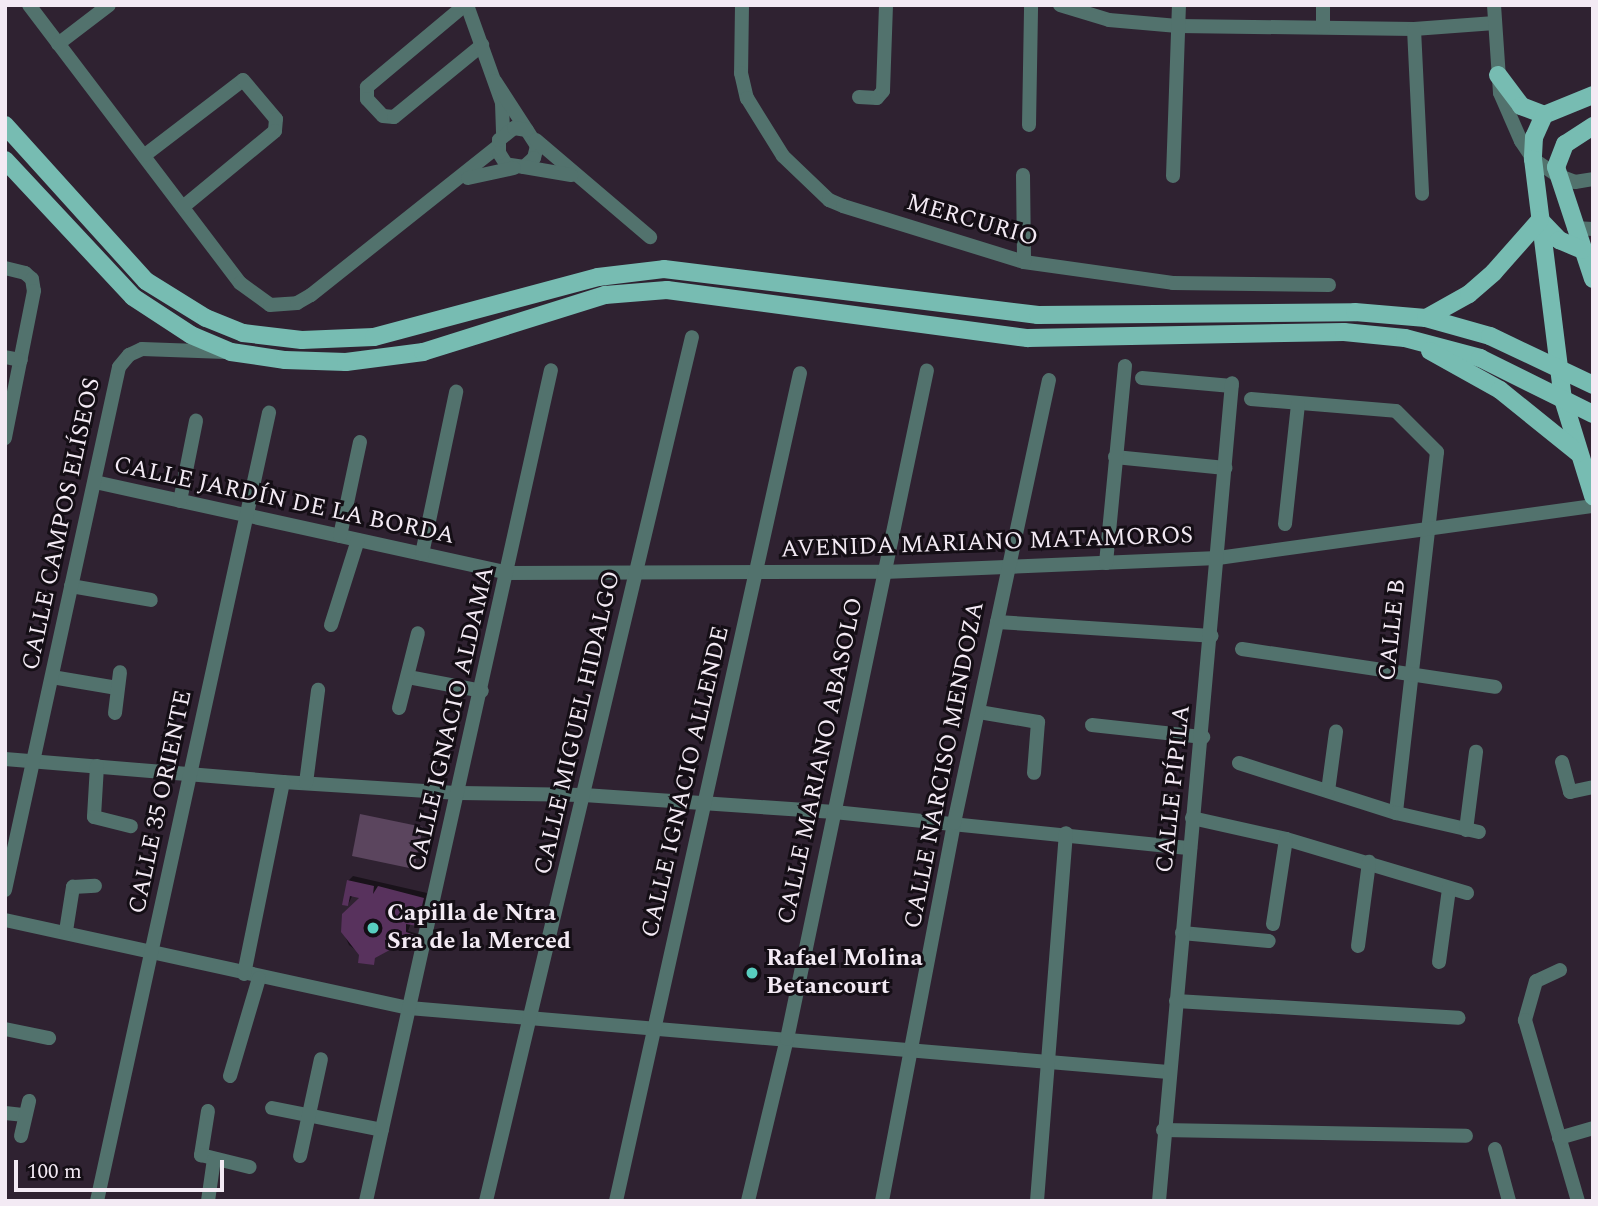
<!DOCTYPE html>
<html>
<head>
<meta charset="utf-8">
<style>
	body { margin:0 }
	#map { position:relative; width:1598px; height:1206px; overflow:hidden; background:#2f2231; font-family:Spectral,serif }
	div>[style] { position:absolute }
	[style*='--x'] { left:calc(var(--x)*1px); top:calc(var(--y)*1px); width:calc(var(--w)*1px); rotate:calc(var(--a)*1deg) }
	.green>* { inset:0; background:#5b455e }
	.shadow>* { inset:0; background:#0007 }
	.building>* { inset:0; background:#58325d }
	.minor>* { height:14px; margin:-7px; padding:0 7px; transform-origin:7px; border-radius:7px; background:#52726d }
	.major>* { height:18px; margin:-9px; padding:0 9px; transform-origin:9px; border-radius:9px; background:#77bcb2 }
	.dots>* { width:19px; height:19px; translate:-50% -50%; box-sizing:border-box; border:4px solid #140e15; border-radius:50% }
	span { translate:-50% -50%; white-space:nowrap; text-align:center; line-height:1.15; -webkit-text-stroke:6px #140e15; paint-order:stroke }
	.street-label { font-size:24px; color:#f3eaf4 }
	.poi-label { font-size:24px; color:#f3eaf4; font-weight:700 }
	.left { translate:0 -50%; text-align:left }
	.frame { position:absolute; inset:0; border:7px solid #f3eaf4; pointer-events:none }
	.scale { position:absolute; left:14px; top:1160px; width:210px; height:32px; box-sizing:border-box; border:4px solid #f3eaf4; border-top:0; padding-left:9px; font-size:21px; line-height:24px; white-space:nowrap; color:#f3eaf4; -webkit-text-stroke:5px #140e15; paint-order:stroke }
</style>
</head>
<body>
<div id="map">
	<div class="green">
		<i style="clip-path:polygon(360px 814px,423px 827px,414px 869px,352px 856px)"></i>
	</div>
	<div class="shadow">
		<i style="clip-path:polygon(353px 876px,427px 893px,421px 920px,411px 923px,408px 931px,418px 934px,413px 947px,399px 944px,376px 955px,373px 963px,349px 945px,343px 932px,370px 892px,353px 894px,348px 905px,348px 881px)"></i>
	</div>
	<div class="building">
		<i style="clip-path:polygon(974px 609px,984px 610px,980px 628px,971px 624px)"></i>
		<i style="clip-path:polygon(347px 880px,374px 886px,373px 894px,378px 886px,424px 898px,417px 926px,406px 924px,406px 932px,417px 936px,413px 949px,399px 945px,375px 958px,374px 965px,358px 963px,359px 955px,341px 932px,342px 914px,359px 898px,350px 896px,348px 906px,342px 905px)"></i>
	</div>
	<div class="minor">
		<i style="--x:29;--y:5;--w:349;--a:52.8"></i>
		<i style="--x:240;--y:283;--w:37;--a:36"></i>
		<i style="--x:270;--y:305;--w:27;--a:-4"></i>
		<i style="--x:297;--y:303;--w:16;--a:-30"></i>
		<i style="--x:311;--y:295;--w:239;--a:-38.5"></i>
		<i style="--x:465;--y:5;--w:128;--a:140.1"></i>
		<i style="--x:367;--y:87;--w:12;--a:90"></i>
		<i style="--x:367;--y:99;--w:23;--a:47"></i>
		<i style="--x:383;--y:116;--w:11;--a:5"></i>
		<i style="--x:394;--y:117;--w:114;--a:-39.3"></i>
		<i style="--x:467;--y:5;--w:104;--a:70.3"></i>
		<i style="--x:502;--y:103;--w:32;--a:88"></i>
		<i style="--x:742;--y:5;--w:68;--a:90.8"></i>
		<i style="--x:741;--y:73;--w:26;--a:77"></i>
		<i style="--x:747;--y:98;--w:68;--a:58.2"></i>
		<i style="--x:783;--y:156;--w:64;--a:43.7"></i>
		<i style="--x:829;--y:200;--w:15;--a:23"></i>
		<i style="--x:843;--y:206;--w:189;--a:17.2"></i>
		<i style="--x:1024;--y:262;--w:150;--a:8"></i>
		<i style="--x:1173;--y:283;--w:156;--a:0.7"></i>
		<i style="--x:1060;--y:5;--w:51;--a:17"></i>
		<i style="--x:1109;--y:20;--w:69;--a:5"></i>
		<i style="--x:1178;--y:26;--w:236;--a:0.7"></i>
		<i style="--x:1414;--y:29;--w:81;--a:-4.2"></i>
		<i style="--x:1323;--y:5;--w:22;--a:90"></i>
		<i style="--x:1494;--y:5;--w:88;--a:86.1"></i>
		<i style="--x:1500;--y:93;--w:52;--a:66.4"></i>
		<i style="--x:1521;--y:141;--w:22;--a:56"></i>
		<i style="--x:1533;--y:159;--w:29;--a:34"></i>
		<i style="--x:1557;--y:175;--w:19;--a:21"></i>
		<i style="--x:1575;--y:182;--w:18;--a:-9"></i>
		<i style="--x:1414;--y:29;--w:165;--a:87.2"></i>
		<i style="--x:58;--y:44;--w:64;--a:-37.4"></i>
		<i style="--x:495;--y:81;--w:77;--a:57.1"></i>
		<i style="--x:537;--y:146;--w:12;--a:104"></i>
		<i style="--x:534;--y:158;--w:13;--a:138"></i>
		<i style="--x:524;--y:167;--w:18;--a:-171"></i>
		<i style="--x:506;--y:164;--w:13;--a:-122"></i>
		<i style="--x:499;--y:153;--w:13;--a:-90"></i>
		<i style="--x:499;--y:140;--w:19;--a:-39"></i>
		<i style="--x:514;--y:128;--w:13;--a:9"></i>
		<i style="--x:859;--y:97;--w:18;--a:3"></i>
		<i style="--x:877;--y:98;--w:9;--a:-49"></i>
		<i style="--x:883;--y:91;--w:86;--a:-88"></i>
		<i style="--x:1029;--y:125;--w:120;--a:-89"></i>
		<i style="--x:536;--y:140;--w:150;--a:40.4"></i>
		<i style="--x:145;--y:155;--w:123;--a:-37.4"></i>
		<i style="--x:243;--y:80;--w:51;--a:49.8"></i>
		<i style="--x:276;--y:119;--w:12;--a:95"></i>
		<i style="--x:275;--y:131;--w:118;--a:140.5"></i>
		<i style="--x:524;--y:167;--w:48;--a:9.7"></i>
		<i style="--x:1023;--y:175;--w:87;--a:89.3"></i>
		<i style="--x:1173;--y:176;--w:171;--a:-88"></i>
		<i style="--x:468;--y:178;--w:47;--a:-12.3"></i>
		<i style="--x:1574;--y:228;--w:19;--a:3"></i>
		<i style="--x:5;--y:268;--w:21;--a:14"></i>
		<i style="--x:25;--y:273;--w:9;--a:41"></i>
		<i style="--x:32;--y:279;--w:12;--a:81"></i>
		<i style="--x:34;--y:291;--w:150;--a:101.2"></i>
		<i style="--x:5;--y:357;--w:16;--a:11"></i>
		<i style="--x:1142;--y:378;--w:90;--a:5.1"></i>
		<i style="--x:1251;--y:399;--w:145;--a:4.7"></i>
		<i style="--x:1396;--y:411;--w:58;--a:45"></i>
		<i style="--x:1437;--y:452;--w:363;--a:96.5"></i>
		<i style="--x:1115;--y:457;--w:111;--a:5.7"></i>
		<i style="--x:95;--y:482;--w:423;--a:12.4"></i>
		<i style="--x:508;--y:573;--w:376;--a:-0.2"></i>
		<i style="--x:884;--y:572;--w:334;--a:-2.4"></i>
		<i style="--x:1218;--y:558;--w:379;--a:-7.9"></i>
		<i style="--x:180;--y:501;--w:82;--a:-78.7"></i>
		<i style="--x:1285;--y:524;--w:121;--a:-83.8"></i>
		<i style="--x:340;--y:536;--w:96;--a:-78"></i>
		<i style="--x:422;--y:554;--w:166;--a:-78.1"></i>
		<i style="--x:1106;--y:563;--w:198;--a:-84.5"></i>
		<i style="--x:71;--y:586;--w:81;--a:9.9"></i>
		<i style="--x:997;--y:622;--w:215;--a:3.7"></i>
		<i style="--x:331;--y:625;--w:89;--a:-72.4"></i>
		<i style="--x:1242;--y:649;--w:256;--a:8.5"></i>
		<i style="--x:52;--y:677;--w:66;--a:9.6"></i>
		<i style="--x:408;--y:677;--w:75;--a:10.7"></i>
		<i style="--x:399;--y:708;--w:77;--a:-75.8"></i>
		<i style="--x:979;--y:712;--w:60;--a:9.6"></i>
		<i style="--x:1038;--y:722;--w:51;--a:94.5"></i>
		<i style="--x:115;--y:713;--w:41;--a:-83"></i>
		<i style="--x:1092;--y:725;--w:112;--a:6.2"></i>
		<i style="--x:5;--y:759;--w:279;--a:4.7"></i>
		<i style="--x:283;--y:782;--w:177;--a:3.6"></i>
		<i style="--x:460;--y:793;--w:124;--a:0.9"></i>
		<i style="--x:584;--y:795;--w:251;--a:3.9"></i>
		<i style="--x:834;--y:812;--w:358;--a:5.8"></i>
		<i style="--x:1562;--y:762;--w:31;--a:75"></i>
		<i style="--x:1570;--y:792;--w:24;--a:-12"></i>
		<i style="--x:1239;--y:763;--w:165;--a:17.7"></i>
		<i style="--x:1396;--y:813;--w:85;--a:12.9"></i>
		<i style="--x:97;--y:766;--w:51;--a:93.4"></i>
		<i style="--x:94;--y:817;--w:38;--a:14"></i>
		<i style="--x:306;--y:783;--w:94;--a:-82.6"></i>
		<i style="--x:1328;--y:791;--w:60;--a:-82.3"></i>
		<i style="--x:1192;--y:818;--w:96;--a:12.6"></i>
		<i style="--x:1286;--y:839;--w:189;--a:16.6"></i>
		<i style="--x:1466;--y:830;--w:79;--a:-82.7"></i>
		<i style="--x:5;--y:890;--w:535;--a:-77.7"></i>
		<i style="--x:119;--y:367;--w:16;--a:-50"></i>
		<i style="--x:129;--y:355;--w:14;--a:-25"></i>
		<i style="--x:142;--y:349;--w:84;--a:2"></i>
		<i style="--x:5;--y:920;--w:413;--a:12.3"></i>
		<i style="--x:409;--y:1008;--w:762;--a:4.82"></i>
		<i style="--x:1273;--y:924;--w:86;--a:-81.3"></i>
		<i style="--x:66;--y:931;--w:45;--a:-81"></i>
		<i style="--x:73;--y:887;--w:22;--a:-3"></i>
		<i style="--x:1182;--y:933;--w:87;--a:5.3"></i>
		<i style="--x:1358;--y:946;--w:85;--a:-82.5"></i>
		<i style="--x:1439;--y:962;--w:74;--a:-82.2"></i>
		<i style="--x:1560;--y:970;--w:26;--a:155"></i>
		<i style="--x:1536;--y:981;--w:41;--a:105.8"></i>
		<i style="--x:1525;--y:1020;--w:189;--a:73.7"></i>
		<i style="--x:244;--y:974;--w:196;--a:-78.5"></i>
		<i style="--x:1176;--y:1001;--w:283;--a:3.4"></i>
		<i style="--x:5;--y:1029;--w:45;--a:11.6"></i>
		<i style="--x:230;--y:1076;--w:102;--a:-73.5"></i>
		<i style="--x:272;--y:1108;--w:112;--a:11.3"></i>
		<i style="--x:208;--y:1111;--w:45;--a:99"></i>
		<i style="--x:201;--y:1155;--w:50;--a:13.8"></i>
		<i style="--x:5;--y:1113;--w:20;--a:6"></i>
		<i style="--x:1163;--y:1130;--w:303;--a:1.1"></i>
		<i style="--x:21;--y:1136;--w:36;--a:-77"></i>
		<i style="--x:1559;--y:1138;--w:35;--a:-16"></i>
		<i style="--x:1495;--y:1149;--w:54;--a:74.9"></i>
		<i style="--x:300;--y:1156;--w:99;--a:-77.8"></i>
		<i style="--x:97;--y:1201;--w:807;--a:-77.69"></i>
		<i style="--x:208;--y:1201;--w:42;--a:-81.9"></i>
		<i style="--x:366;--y:1201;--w:851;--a:-77.45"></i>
		<i style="--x:486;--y:1201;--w:888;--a:-76.59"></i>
		<i style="--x:616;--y:1201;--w:848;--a:-77.47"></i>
		<i style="--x:748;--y:1201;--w:167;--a:-76.5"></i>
		<i style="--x:787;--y:1039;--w:683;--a:-78.18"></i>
		<i style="--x:882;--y:1201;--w:385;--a:-79.2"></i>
		<i style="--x:954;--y:823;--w:453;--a:-77.9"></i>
		<i style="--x:1037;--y:1201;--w:369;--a:-85.5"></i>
		<i style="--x:1159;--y:1201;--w:821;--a:-84.9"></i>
	</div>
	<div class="major">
		<i style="--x:1498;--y:75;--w:39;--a:53"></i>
		<i style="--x:1521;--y:106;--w:25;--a:21"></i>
		<i style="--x:1593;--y:95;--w:53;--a:157.8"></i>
		<i style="--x:1544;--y:115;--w:24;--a:114"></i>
		<i style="--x:1534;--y:137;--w:22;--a:93"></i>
		<i style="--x:1533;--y:159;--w:242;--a:82.9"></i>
		<i style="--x:1563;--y:399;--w:102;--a:72.8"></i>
		<i style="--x:5;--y:125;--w:210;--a:47.9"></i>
		<i style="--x:146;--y:281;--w:70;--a:31.7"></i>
		<i style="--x:206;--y:318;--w:40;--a:22"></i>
		<i style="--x:243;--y:333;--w:59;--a:6.8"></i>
		<i style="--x:302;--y:340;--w:72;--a:-2.4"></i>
		<i style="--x:374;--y:337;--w:232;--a:-15"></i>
		<i style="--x:598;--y:277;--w:66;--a:-6.9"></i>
		<i style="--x:664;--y:269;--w:377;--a:7"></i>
		<i style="--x:1038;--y:315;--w:317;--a:-0.5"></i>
		<i style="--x:1355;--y:312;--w:71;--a:4.8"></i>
		<i style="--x:1426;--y:318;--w:66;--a:15.7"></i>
		<i style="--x:1490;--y:336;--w:114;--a:25.4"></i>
		<i style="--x:1593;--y:126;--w:33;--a:147"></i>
		<i style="--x:1565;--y:144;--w:25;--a:111"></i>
		<i style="--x:1556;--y:167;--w:118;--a:71.7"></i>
		<i style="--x:5;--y:160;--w:187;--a:46.9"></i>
		<i style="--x:133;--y:297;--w:69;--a:33.2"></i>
		<i style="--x:191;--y:335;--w:43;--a:23"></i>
		<i style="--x:231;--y:352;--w:55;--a:8.4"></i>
		<i style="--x:285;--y:360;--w:61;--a:1.9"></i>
		<i style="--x:346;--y:362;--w:78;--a:-7.4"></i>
		<i style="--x:423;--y:352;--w:191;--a:-17.4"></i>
		<i style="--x:605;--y:295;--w:62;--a:-4.6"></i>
		<i style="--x:667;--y:290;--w:364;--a:7.6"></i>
		<i style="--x:1028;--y:338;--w:316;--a:-1.1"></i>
		<i style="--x:1344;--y:332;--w:61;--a:5.6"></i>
		<i style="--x:1405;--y:338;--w:78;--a:14.9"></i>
		<i style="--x:1480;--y:358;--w:126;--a:26.4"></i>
		<i style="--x:1540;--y:220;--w:28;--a:46"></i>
		<i style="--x:1559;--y:240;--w:25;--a:23"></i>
		<i style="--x:1426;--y:318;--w:49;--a:-29.2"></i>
		<i style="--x:1469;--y:294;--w:33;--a:-41"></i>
		<i style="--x:1494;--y:272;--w:69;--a:-48.5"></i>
		<i style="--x:1430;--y:351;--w:80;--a:29.1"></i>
		<i style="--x:1500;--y:390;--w:100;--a:38.9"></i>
	</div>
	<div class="dots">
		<i style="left:373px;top:928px;background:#58cec0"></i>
		<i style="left:752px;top:973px;background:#58cec0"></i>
	</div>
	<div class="street-label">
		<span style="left:972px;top:221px;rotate:16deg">MERCURIO</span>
		<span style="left:284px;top:501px;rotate:12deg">CALLE JARDÍN DE LA BORDA</span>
		<span style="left:62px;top:524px;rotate:-78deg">CALLE CAMPOS ELÍSEOS</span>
		<span style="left:987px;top:543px;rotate:-2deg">AVENIDA MARIANO MATAMOROS</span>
		<span style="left:1393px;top:630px;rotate:-84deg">CALLE B</span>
		<span style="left:452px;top:719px;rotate:-77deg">CALLE IGNACIO ALDAMA</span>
		<span style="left:578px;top:723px;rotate:-77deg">CALLE MIGUEL HIDALGO</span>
		<span style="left:821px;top:761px;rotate:-78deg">CALLE MARIANO ABASOLO</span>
		<span style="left:945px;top:765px;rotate:-79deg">CALLE NARCISO MENDOZA</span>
		<span style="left:686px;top:782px;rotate:-77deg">CALLE IGNACIO ALLENDE</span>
		<span style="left:1174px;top:789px;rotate:-84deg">CALLE PÍPILA</span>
		<span style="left:161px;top:802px;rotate:-78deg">CALLE 35 ORIENTE</span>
	</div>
	<div class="poi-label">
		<span class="left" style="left:387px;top:928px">Capilla de Ntra<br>Sra de la Merced</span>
		<span class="left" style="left:766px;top:973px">Rafael Molina<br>Betancourt</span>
	</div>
	<div class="frame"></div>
	<div class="scale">100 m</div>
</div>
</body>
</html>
